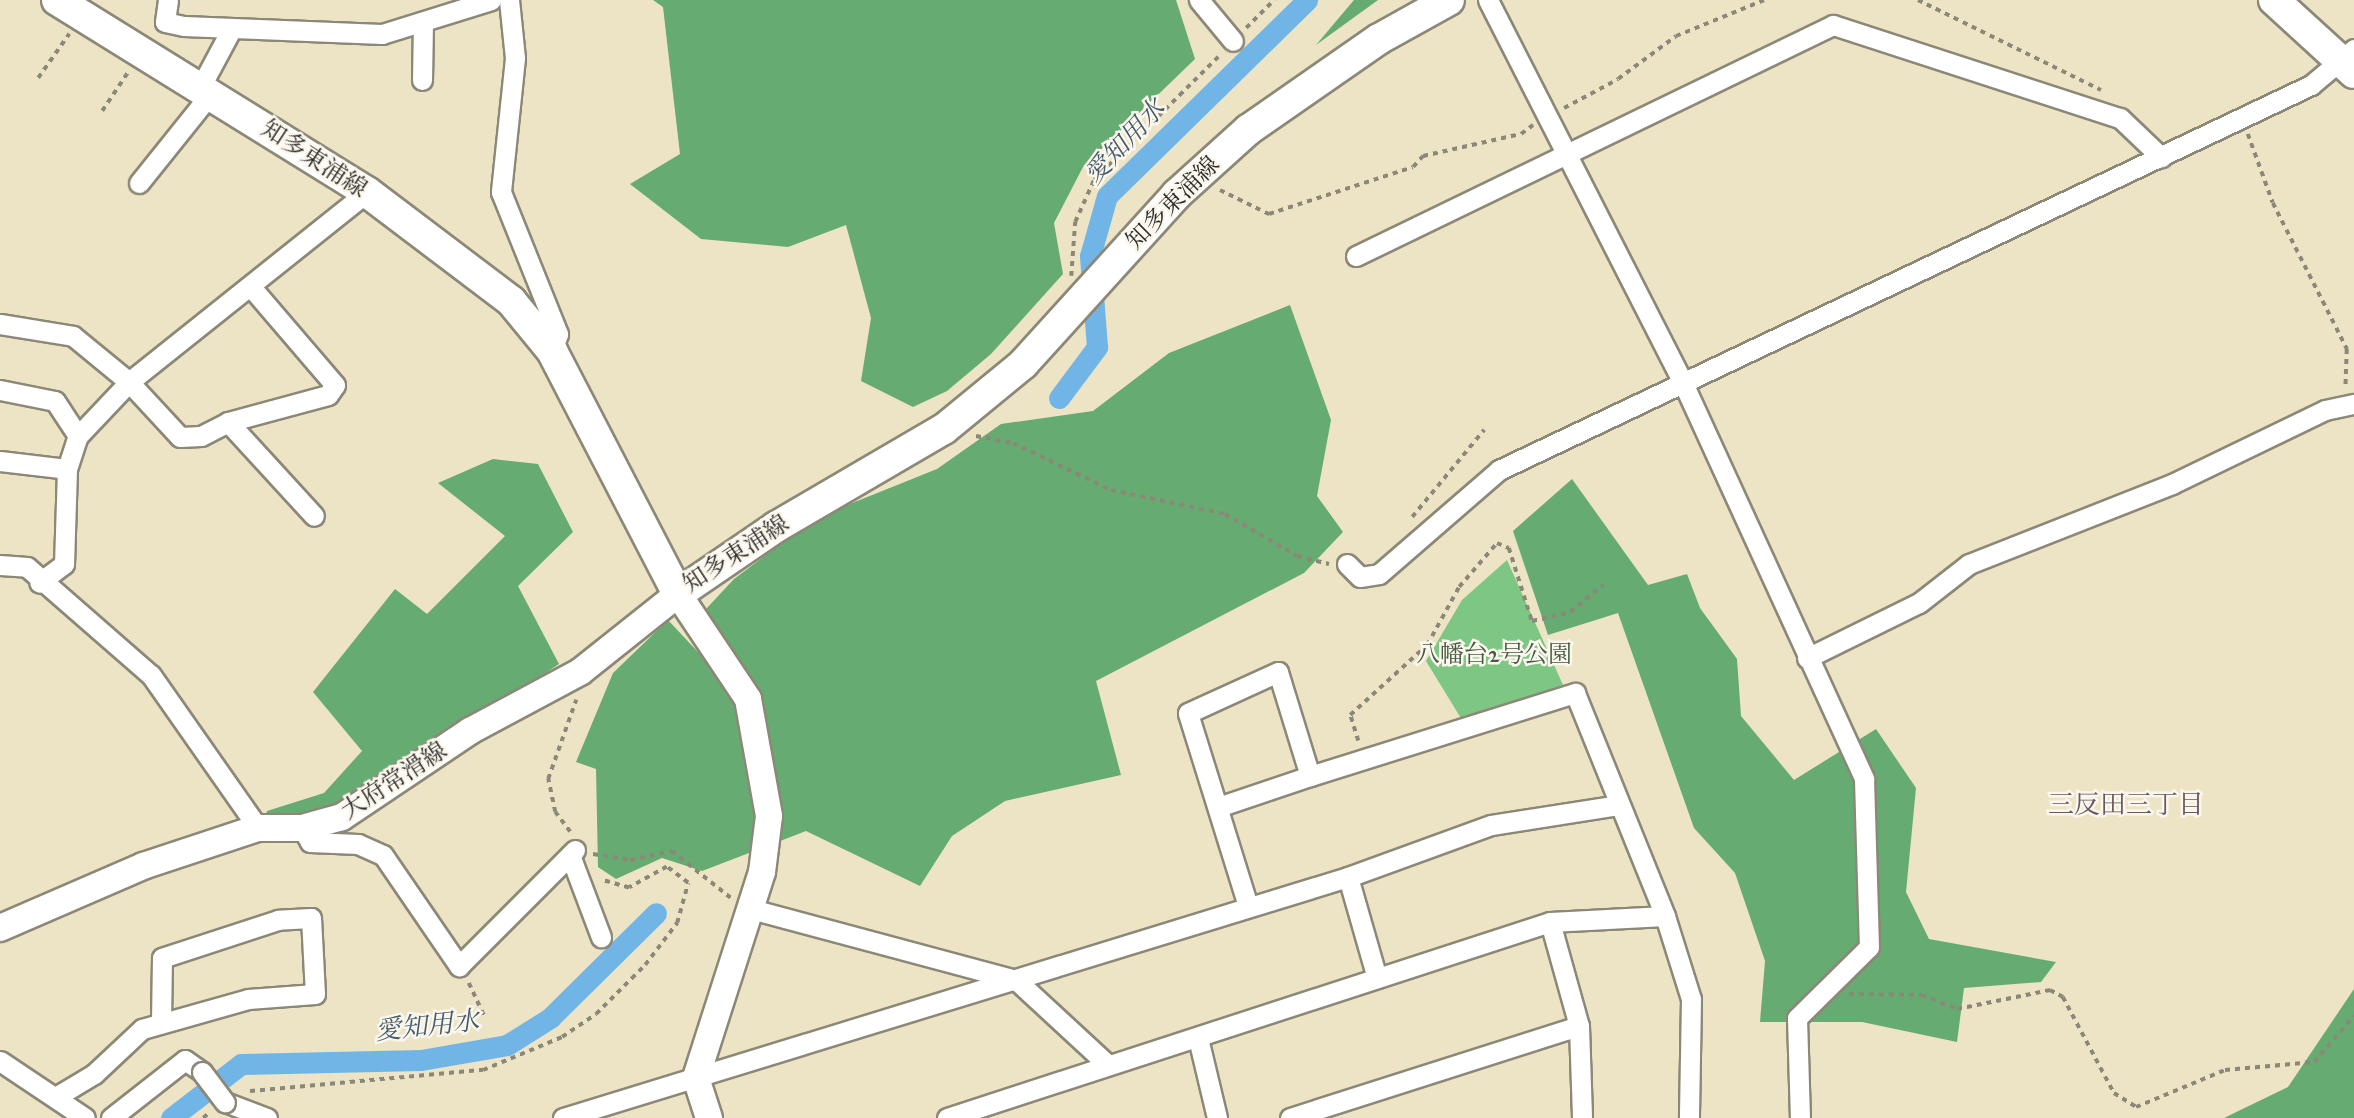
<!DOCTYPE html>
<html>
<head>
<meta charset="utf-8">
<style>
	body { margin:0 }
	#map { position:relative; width:2354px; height:1118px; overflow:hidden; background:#ece4c4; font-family:"IM FELL Great Primer","Noto Serif JP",serif }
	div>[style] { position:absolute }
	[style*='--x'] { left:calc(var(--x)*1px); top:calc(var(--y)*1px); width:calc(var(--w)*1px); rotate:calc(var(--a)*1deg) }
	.green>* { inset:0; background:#7ec683 }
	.forest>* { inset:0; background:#66ab71 }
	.canal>* { height:21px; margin:-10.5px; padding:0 10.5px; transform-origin:10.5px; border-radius:10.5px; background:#70b5e6 }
	.path>* { height:3.5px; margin-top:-1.75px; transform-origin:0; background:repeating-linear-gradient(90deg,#8c8878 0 5px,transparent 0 10px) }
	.roads { filter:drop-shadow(2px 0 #8c8878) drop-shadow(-2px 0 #8c8878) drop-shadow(0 2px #8c8878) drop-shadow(0 -2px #8c8878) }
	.street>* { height:19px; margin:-9.5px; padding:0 9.5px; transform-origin:9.5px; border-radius:9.5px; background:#fff }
	.secondary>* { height:26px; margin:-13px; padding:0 13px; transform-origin:13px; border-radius:13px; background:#fff }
	.primary>* { height:30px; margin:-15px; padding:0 15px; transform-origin:15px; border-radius:15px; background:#fff }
	.bridges { filter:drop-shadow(2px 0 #8c8878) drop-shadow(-2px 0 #8c8878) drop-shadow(0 2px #8c8878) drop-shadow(0 -2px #8c8878) }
	.street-bridge>* { height:19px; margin:-9.5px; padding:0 9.5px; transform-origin:9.5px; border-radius:9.5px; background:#fff }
	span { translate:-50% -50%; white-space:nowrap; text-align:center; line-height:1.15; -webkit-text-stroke:5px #fbf7ec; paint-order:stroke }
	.street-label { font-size:24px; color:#2b2b2b }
	.park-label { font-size:24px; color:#445a45 }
	.water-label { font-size:26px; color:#435b6c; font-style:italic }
	.neighbourhood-label { font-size:26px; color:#695563 }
</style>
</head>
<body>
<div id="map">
	<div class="green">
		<i style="clip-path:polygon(1507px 560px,1563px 685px,1462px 720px,1426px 661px,1462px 600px)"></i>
	</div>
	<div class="forest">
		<i style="clip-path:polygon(653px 0,1176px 0,1195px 59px,1083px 167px,1054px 223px,1063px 274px,991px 354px,947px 391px,913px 407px,861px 381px,871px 318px,846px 225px,788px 247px,701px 239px,630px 184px,680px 154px,663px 7px)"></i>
		<i style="clip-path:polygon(1354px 0,1378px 0,1316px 45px)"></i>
		<i style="clip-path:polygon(1290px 305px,1331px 420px,1317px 496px,1343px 532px,1304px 573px,1096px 681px,1121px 775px,1005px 801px,952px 836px,920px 886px,806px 831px,702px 871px,662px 858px,616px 879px,598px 867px,596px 769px,576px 762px,613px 673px,668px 620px,712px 667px,730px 651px,706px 609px,734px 579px,815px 518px,937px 469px,1001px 424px,1093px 411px,1169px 353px)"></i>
		<i style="clip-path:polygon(493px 459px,538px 464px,573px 532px,518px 586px,559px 664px,339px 812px,265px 820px,267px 811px,324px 793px,362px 751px,313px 692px,395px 589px,427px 614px,505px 536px,438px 483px)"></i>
		<i style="clip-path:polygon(1572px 479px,1648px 585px,1687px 574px,1700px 608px,1737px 659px,1741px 716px,1794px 780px,1876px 729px,1916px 788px,1906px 892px,1929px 939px,2056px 962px,2041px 982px,1964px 988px,1957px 1042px,1862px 1022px,1760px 1022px,1765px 961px,1735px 873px,1694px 828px,1618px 613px,1548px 635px,1513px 531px)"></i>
		<i style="clip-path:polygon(2354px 989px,2354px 1118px,2224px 1118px,2288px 1087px)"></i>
	</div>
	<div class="canal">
		<i style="--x:1059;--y:398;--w:64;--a:-53.3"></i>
		<i style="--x:1097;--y:347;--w:91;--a:-94.4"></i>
		<i style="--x:1090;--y:256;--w:62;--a:-74.2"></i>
		<i style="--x:1107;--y:196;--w:280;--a:-44.4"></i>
		<i style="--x:171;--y:1118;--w:88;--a:-37.6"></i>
		<i style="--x:241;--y:1064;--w:180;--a:-1.3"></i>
		<i style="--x:421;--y:1060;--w:87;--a:-9.9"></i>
		<i style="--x:507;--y:1045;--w:51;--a:-32.1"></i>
		<i style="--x:550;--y:1018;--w:149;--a:-44.7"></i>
	</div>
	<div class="path">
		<i style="--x:1918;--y:0;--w:204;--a:26.2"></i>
		<i style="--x:1246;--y:28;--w:40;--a:-45"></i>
		<i style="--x:38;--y:78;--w:54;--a:-54.8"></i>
		<i style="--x:1564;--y:108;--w:61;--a:-28.2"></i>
		<i style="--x:1618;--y:79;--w:72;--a:-36.6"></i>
		<i style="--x:1676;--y:36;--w:95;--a:-22.2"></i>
		<i style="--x:102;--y:111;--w:47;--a:-56.3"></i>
		<i style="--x:2248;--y:134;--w:73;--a:70.1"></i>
		<i style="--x:2273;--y:203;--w:164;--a:63.1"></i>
		<i style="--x:2347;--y:349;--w:38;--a:92"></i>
		<i style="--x:1220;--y:190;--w:55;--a:26.1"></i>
		<i style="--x:1269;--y:214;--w:151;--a:-18.1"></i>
		<i style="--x:1413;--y:167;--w:15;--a:-48"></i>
		<i style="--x:1423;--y:156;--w:100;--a:-12.7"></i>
		<i style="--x:1521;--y:134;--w:15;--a:-37"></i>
		<i style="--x:1071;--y:276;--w:54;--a:-85.8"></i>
		<i style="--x:1075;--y:222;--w:46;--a:-65.7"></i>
		<i style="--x:1094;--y:180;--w:179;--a:-44.8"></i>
		<i style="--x:976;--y:436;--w:38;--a:11"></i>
		<i style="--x:1013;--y:443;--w:109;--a:25.6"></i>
		<i style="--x:1111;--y:490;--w:116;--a:11.9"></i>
		<i style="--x:1225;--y:514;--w:83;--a:30.3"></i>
		<i style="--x:1297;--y:556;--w:33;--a:14"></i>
		<i style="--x:1412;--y:517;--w:113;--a:-50.4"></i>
		<i style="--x:1358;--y:741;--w:27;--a:-107"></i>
		<i style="--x:1350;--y:715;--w:104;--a:-42.3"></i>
		<i style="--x:1427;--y:645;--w:66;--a:-61.1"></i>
		<i style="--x:1459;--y:587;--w:58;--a:-49.2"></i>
		<i style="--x:1497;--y:543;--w:13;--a:23"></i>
		<i style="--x:1509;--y:548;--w:77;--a:72.5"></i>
		<i style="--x:1532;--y:621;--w:39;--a:-13"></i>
		<i style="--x:1570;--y:612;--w:43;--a:-39.3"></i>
		<i style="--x:570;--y:832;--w:25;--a:-127"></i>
		<i style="--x:555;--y:812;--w:34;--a:-102"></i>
		<i style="--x:548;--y:779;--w:84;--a:-70.5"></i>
		<i style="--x:593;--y:854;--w:37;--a:9"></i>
		<i style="--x:630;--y:860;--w:43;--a:-12.1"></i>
		<i style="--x:672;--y:851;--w:75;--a:38.5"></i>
		<i style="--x:469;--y:983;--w:38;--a:65"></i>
		<i style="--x:1849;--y:994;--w:73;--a:0.8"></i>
		<i style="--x:1922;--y:995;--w:38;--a:22"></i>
		<i style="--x:1957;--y:1009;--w:95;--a:-11.5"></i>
		<i style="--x:2050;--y:990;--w:15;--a:28"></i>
		<i style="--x:2063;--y:997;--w:109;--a:62"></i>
		<i style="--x:2114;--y:1093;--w:26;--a:32"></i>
		<i style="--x:2136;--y:1107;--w:96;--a:-22.6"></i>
		<i style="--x:2225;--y:1070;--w:89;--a:-5.1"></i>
		<i style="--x:2314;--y:1062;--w:61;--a:-49"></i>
		<i style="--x:250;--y:1091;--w:234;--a:-5.2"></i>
		<i style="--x:483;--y:1070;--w:86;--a:-22.7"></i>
		<i style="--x:562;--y:1037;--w:41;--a:-34.1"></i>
		<i style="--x:596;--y:1014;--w:69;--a:-45"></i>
		<i style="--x:645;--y:965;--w:53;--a:-52.7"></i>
		<i style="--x:677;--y:923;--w:41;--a:-74.6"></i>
		<i style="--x:688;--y:883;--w:26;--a:-143"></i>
		<i style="--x:667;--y:867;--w:43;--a:151.1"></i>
		<i style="--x:629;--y:888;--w:29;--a:-164"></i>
		<i style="--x:203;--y:1118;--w:9;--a:-41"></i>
	</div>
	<div class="roads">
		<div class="street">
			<i style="--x:168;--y:0;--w:22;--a:98"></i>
			<i style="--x:165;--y:22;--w:19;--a:12"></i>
			<i style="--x:184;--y:26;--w:198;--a:2.3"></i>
			<i style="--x:382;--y:34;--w:114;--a:-17.3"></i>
			<i style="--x:509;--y:0;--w:58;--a:84.1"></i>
			<i style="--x:515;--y:58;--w:135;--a:96"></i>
			<i style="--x:501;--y:192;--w:153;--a:68.1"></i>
			<i style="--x:558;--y:334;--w:18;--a:109"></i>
			<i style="--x:1199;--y:0;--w:53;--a:50.3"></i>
			<i style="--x:1488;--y:0;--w:432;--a:63"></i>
			<i style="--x:1684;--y:385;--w:433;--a:65.4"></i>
			<i style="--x:1864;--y:779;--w:168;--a:88.3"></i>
			<i style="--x:1869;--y:947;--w:101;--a:135.4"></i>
			<i style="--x:1797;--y:1018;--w:100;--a:88.3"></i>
			<i style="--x:422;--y:80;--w:58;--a:-89"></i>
			<i style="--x:201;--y:86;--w:64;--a:-61.8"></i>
			<i style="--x:139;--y:183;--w:115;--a:-51.3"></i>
			<i style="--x:1356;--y:256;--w:530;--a:-25.84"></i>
			<i style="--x:1833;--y:25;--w:302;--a:18"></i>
			<i style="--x:2120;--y:118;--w:57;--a:43.6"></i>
			<i style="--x:251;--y:287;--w:129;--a:49.4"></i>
			<i style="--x:335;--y:385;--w:12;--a:125"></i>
			<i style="--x:328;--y:395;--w:104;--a:164.9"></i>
			<i style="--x:228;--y:422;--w:127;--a:47.5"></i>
			<i style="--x:0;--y:324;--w:74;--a:9.3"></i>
			<i style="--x:73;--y:336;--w:72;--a:39.4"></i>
			<i style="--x:129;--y:382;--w:305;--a:-38.6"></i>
			<i style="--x:0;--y:390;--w:56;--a:11.3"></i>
			<i style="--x:55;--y:401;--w:42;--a:56.7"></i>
			<i style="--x:0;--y:461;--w:67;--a:6.8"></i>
			<i style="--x:67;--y:469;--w:95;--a:91.8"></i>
			<i style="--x:64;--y:564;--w:31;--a:143"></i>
			<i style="--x:67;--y:469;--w:35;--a:-72"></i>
			<i style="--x:78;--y:436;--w:74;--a:-46.6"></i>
			<i style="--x:129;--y:382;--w:75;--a:47.2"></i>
			<i style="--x:180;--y:437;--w:21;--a:-3"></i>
			<i style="--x:201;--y:436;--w:30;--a:-27"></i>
			<i style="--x:1347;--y:564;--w:18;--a:45"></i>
			<i style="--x:1360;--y:577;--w:19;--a:-9"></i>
			<i style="--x:1379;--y:574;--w:159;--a:-40.9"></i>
			<i style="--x:1499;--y:470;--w:899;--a:-25.37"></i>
			<i style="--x:2311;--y:85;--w:56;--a:-39.9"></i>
			<i style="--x:0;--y:565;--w:27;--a:4"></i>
			<i style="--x:27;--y:567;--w:164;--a:41.1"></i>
			<i style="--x:151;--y:675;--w:187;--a:55"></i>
			<i style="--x:1807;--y:658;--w:125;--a:-26.2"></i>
			<i style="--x:1919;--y:603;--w:63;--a:-38"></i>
			<i style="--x:1969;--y:564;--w:218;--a:-21.5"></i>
			<i style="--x:2172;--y:484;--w:170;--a:-25.8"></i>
			<i style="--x:2325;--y:410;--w:30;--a:-12"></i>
			<i style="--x:1218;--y:807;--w:97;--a:-18.6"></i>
			<i style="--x:302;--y:828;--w:16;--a:60"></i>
			<i style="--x:310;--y:842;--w:48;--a:2.4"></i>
			<i style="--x:358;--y:844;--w:27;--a:24"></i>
			<i style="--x:383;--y:855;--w:135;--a:55.6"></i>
			<i style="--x:459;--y:966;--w:164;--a:-45"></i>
			<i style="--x:570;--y:855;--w:88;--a:69.3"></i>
			<i style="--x:1348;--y:877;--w:105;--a:74"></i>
			<i style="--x:1248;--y:906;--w:202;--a:-107.3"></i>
			<i style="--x:1188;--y:713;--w:99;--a:-24.5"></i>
			<i style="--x:1278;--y:672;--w:109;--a:72.9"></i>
			<i style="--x:1310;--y:776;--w:278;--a:-17.4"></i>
			<i style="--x:1575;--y:693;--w:240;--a:68"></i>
			<i style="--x:1665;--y:916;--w:87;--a:72.6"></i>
			<i style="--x:1691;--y:999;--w:119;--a:91"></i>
			<i style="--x:751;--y:909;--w:274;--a:15"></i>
			<i style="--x:1016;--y:980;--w:122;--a:42.7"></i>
			<i style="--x:1579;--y:1026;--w:92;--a:88.1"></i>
			<i style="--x:1198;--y:1038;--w:82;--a:76.6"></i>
			<i style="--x:0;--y:1061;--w:102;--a:33.8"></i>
			<i style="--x:59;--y:1095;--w:41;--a:-31"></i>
			<i style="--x:94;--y:1074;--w:66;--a:-43.2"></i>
			<i style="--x:142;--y:1029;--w:110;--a:-15.8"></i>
			<i style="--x:248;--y:999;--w:67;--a:-4.3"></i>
			<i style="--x:315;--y:994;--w:76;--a:-93"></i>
			<i style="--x:311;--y:918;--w:33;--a:177"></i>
			<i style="--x:278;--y:920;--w:122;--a:161.9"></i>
			<i style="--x:162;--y:958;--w:65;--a:90.9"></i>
			<i style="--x:225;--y:1102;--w:45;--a:20.9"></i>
			<i style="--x:111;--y:1118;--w:94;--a:-38.1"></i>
			<i style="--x:185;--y:1060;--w:21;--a:35"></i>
			<i style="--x:563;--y:1118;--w:821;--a:-17.07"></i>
			<i style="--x:1348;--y:877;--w:152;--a:-20"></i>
			<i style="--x:1491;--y:825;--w:130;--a:-8.9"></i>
			<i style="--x:947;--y:1118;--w:634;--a:-18.01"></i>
			<i style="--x:1550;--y:922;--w:115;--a:-3"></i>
			<i style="--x:1290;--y:1118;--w:303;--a:-17.7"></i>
			<i style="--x:1579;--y:1026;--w:108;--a:-105.6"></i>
		</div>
		<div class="secondary">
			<i style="--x:0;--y:928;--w:156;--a:-23.4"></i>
			<i style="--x:143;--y:866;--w:121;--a:-18.3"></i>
			<i style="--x:258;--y:828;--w:44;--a:0"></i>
			<i style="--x:302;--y:828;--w:41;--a:-15.4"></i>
			<i style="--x:342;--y:817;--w:154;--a:-33.9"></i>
			<i style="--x:470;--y:731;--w:125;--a:-28.2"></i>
			<i style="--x:580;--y:672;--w:125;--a:-38.5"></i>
			<i style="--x:678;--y:594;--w:126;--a:56.3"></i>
			<i style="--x:748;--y:699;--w:119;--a:79.8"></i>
			<i style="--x:769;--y:816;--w:56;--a:97.1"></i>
			<i style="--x:762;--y:872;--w:216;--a:107.8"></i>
			<i style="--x:696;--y:1078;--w:42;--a:72"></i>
		</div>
		<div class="primary">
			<i style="--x:57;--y:0;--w:365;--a:31.8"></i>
			<i style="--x:367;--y:192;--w:181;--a:37.1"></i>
			<i style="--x:511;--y:301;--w:65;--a:50.6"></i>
			<i style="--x:552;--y:351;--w:274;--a:62.6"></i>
			<i style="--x:678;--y:594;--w:119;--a:-34.4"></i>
			<i style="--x:776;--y:527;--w:194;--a:-30.3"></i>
			<i style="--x:944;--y:429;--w:102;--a:-39.4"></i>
			<i style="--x:1023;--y:364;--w:229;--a:-47.8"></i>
			<i style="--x:1177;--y:194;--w:96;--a:-42"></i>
			<i style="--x:1248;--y:130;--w:160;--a:-34.8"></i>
			<i style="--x:1379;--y:39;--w:80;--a:-29.1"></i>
			<i style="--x:2274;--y:0;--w:108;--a:42.4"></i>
		</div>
	</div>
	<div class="bridges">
		<div class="street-bridge">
			<i style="--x:202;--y:1072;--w:38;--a:53"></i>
		</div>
	</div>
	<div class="street-label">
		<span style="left:314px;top:159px;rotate:33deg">知多東浦線</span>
		<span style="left:1173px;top:203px;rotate:-45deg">知多東浦線</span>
		<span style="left:736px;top:554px;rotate:-33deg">知多東浦線</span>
		<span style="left:394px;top:781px;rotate:-33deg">大府常滑線</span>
	</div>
	<div class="park-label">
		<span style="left:1494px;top:655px">八幡台2号公園</span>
	</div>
	<div class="water-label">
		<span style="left:1125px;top:142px;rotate:-47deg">愛知用水</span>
		<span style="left:427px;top:1026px;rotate:-6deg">愛知用水</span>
	</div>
	<div class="neighbourhood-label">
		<span style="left:2126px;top:805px">三反田三丁目</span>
	</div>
</div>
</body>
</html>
